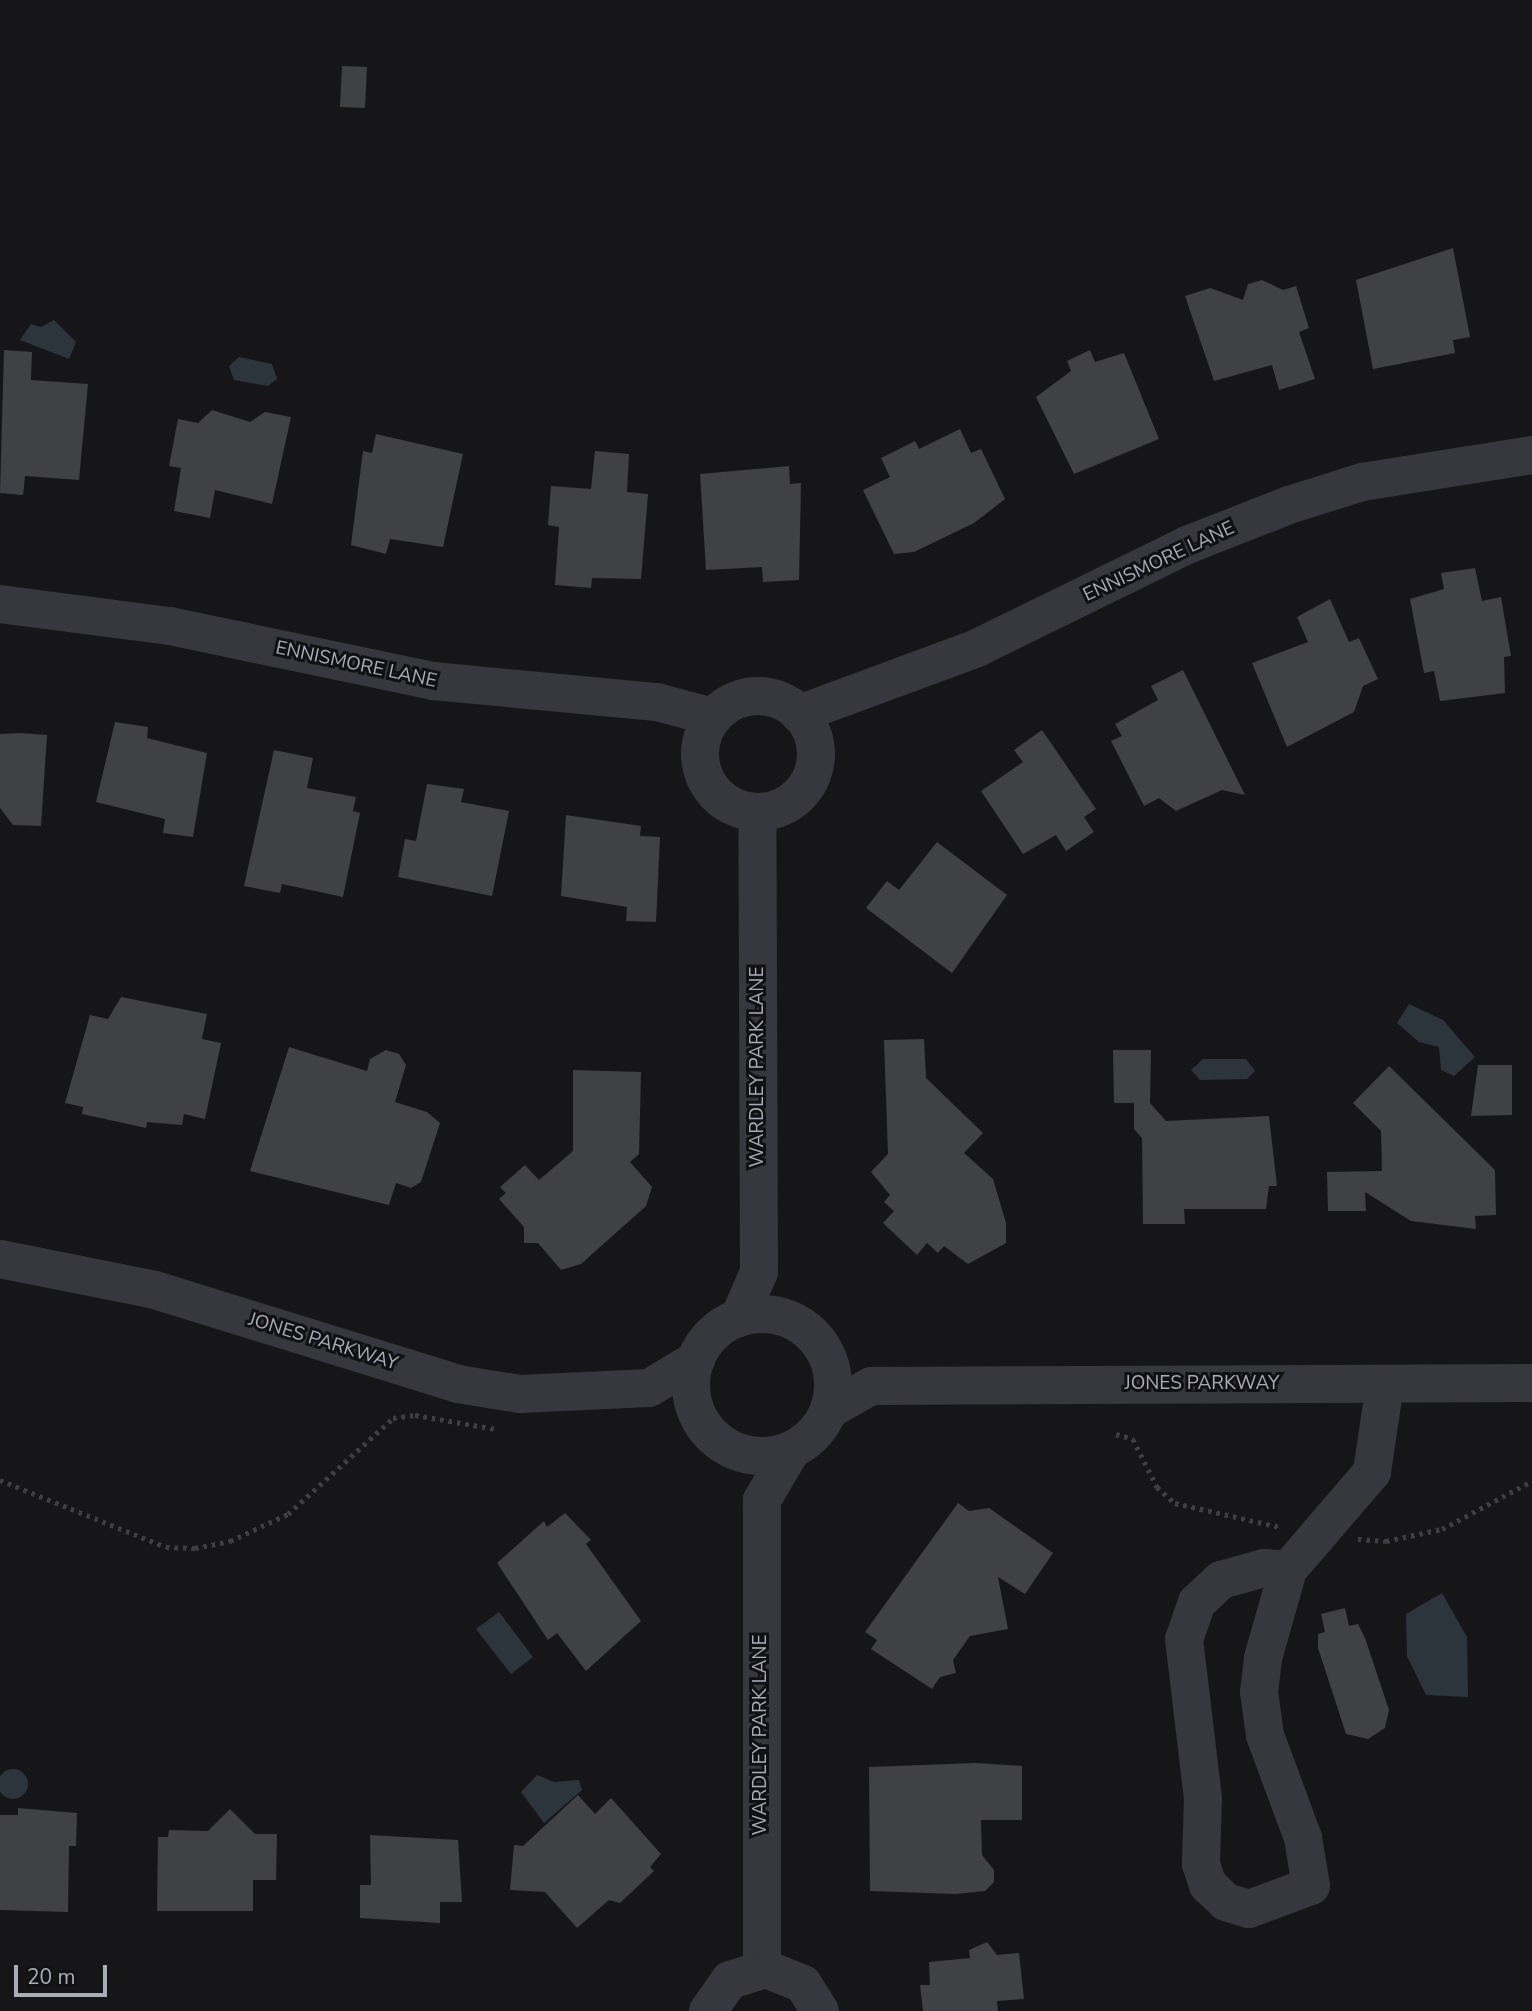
<!DOCTYPE html>
<html>
<head>
<meta charset="utf-8">
<style>
	body { margin:0 }
	#map { position:relative; width:1532px; height:2011px; overflow:hidden; background:#161618; font-family:"Nunito Sans",sans-serif }
	div>[style] { position:absolute }
	[style*='--x'] { left:calc(var(--x)*1px); top:calc(var(--y)*1px); width:calc(var(--w)*1px); rotate:calc(var(--a)*1deg) }
	.water>* { inset:0; background:#2c353c }
	.round { border-radius:50% }
	.building>* { inset:0; background:#404145 }
	.path>* { height:4.5px; margin-top:-2.25px; transform-origin:0; background:repeating-linear-gradient(90deg,#3d3f44 0 3.5px,transparent 0 8.5px) }
	.minor>* { height:38px; margin:-19px; padding:0 19px; transform-origin:19px; border-radius:19px; background:#37383d }
	.minor>.ring { margin:-19px; padding:0; box-sizing:content-box; background:none; border:38px solid #37383d; border-radius:50% }
	span { translate:-50% -50%; white-space:nowrap; text-align:center; line-height:1.15; -webkit-text-stroke:6px #111113; paint-order:stroke }
	.street-label { font-size:19px; color:#a8adb8 }
	.scale { position:absolute; left:14px; top:1965px; width:93px; height:32px; box-sizing:border-box; border:4px solid #a8adb8; border-top:0; padding-left:9px; font-size:21px; line-height:24px; white-space:nowrap; color:#a8adb8; -webkit-text-stroke:5px #111113; paint-order:stroke }
</style>
</head>
<body>
<div id="map">
	<div class="water">
		<i style="clip-path:polygon(54px 320px,76px 342px,69px 359px,20px 340px,31px 324px,41px 327px)"></i>
		<i style="clip-path:polygon(239px 357px,272px 364px,277px 379px,268px 386px,234px 380px,229px 366px)"></i>
		<i style="clip-path:polygon(1409px 1004px,1443px 1020px,1475px 1057px,1454px 1076px,1441px 1070px,1439px 1047px,1419px 1042px,1397px 1023px)"></i>
		<i style="clip-path:polygon(1203px 1059px,1246px 1059px,1255px 1071px,1247px 1079px,1200px 1080px,1191px 1070px)"></i>
		<i style="clip-path:polygon(1442px 1593px,1467px 1637px,1468px 1697px,1426px 1695px,1407px 1656px,1406px 1614px)"></i>
		<i style="clip-path:polygon(499px 1612px,533px 1657px,511px 1674px,476px 1629px)"></i>
		<i class="round" style="left:-2px;top:1769px;width:30px;height:30px"></i>
		<i style="clip-path:polygon(537px 1775px,554px 1782px,579px 1780px,582px 1790px,544px 1823px,521px 1792px)"></i>
	</div>
	<div class="building">
		<i style="clip-path:polygon(342px 66px,367px 67px,365px 108px,340px 107px)"></i>
		<i style="clip-path:polygon(1453px 248px,1470px 337px,1453px 340px,1455px 353px,1373px 369px,1356px 280px)"></i>
		<i style="clip-path:polygon(1262px 280px,1283px 290px,1296px 286px,1309px 328px,1299px 332px,1315px 379px,1279px 390px,1272px 365px,1214px 381px,1185px 296px,1210px 288px,1243px 300px,1248px 284px)"></i>
		<i style="clip-path:polygon(4px 350px,32px 352px,31px 380px,88px 384px,79px 480px,25px 476px,23px 495px,0 493px)"></i>
		<i style="clip-path:polygon(1090px 350px,1095px 362px,1124px 353px,1159px 439px,1074px 474px,1036px 397px,1071px 371px,1067px 361px)"></i>
		<i style="clip-path:polygon(212px 410px,250px 422px,265px 412px,291px 417px,272px 504px,215px 490px,210px 518px,174px 511px,181px 468px,169px 466px,178px 419px,198px 423px)"></i>
		<i style="clip-path:polygon(960px 429px,971px 453px,981px 449px,1005px 499px,974px 523px,914px 552px,894px 554px,863px 490px,890px 477px,881px 458px,915px 441px,919px 449px)"></i>
		<i style="clip-path:polygon(376px 434px,463px 454px,443px 547px,390px 539px,386px 554px,351px 545px,363px 451px,372px 453px)"></i>
		<i style="clip-path:polygon(595px 451px,629px 454px,627px 492px,648px 494px,641px 579px,592px 578px,591px 588px,555px 585px,559px 527px,548px 525px,551px 486px,591px 489px)"></i>
		<i style="clip-path:polygon(789px 466px,790px 484px,801px 483px,799px 580px,763px 582px,762px 567px,706px 570px,700px 474px)"></i>
		<i style="clip-path:polygon(1475px 568px,1482px 601px,1501px 597px,1511px 656px,1504px 657px,1505px 693px,1440px 701px,1434px 671px,1424px 673px,1410px 599px,1444px 589px,1441px 573px)"></i>
		<i style="clip-path:polygon(1330px 599px,1349px 642px,1359px 638px,1378px 679px,1363px 686px,1354px 712px,1287px 747px,1252px 663px,1308px 642px,1297px 617px)"></i>
		<i style="clip-path:polygon(1183px 670px,1245px 795px,1222px 790px,1176px 811px,1159px 798px,1144px 806px,1111px 741px,1122px 736px,1115px 724px,1158px 700px,1151px 686px)"></i>
		<i style="clip-path:polygon(115px 722px,148px 727px,147px 738px,207px 753px,193px 837px,163px 833px,165px 819px,96px 802px)"></i>
		<i style="clip-path:polygon(1042px 730px,1096px 809px,1084px 817px,1094px 832px,1066px 851px,1056px 835px,1023px 854px,981px 791px,1023px 762px,1014px 750px)"></i>
		<i style="clip-path:polygon(21px 733px,47px 735px,41px 826px,13px 825px,0 808px,0 734px)"></i>
		<i style="clip-path:polygon(274px 750px,313px 758px,307px 788px,356px 797px,353px 811px,360px 813px,343px 897px,282px 884px,280px 893px,244px 886px)"></i>
		<i style="clip-path:polygon(427px 784px,464px 789px,461px 802px,509px 811px,492px 896px,398px 877px,405px 839px,416px 841px)"></i>
		<i style="clip-path:polygon(566px 815px,641px 826px,640px 836px,660px 837px,656px 922px,626px 921px,627px 907px,561px 896px)"></i>
		<i style="clip-path:polygon(937px 842px,1007px 895px,952px 973px,866px 908px,887px 881px,899px 890px)"></i>
		<i style="clip-path:polygon(121px 997px,207px 1014px,202px 1039px,221px 1043px,205px 1119px,184px 1114px,182px 1125px,147px 1122px,146px 1128px,82px 1114px,83px 1107px,65px 1103px,90px 1015px,108px 1019px)"></i>
		<i style="clip-path:polygon(924px 1039px,926px 1078px,983px 1133px,964px 1153px,993px 1179px,1006px 1223px,1006px 1243px,968px 1264px,944px 1246px,938px 1253px,927px 1243px,917px 1255px,883px 1223px,894px 1211px,884px 1202px,890px 1195px,871px 1172px,888px 1154px,884px 1040px)"></i>
		<i style="clip-path:polygon(289px 1047px,367px 1071px,370px 1059px,386px 1050px,399px 1054px,406px 1065px,395px 1102px,427px 1112px,440px 1123px,421px 1182px,411px 1188px,396px 1183px,389px 1205px,250px 1171px)"></i>
		<i style="clip-path:polygon(1113px 1050px,1151px 1050px,1150px 1103px,1166px 1121px,1269px 1116px,1277px 1186px,1269px 1186px,1266px 1209px,1184px 1209px,1185px 1224px,1143px 1224px,1142px 1138px,1134px 1129px,1134px 1103px,1114px 1103px)"></i>
		<i style="clip-path:polygon(1478px 1065px,1512px 1065px,1512px 1115px,1471px 1116px)"></i>
		<i style="clip-path:polygon(1389px 1066px,1495px 1170px,1496px 1215px,1475px 1216px,1476px 1229px,1411px 1221px,1365px 1192px,1366px 1211px,1328px 1211px,1327px 1172px,1382px 1171px,1381px 1131px,1353px 1103px)"></i>
		<i style="clip-path:polygon(573px 1070px,641px 1072px,639px 1154px,630px 1162px,652px 1187px,646px 1206px,581px 1264px,561px 1270px,538px 1243px,524px 1243px,524px 1227px,499px 1199px,506px 1193px,500px 1187px,525px 1165px,539px 1180px,573px 1151px)"></i>
		<i style="clip-path:polygon(958px 1503px,969px 1511px,989px 1508px,1053px 1553px,1025px 1594px,998px 1577px,1008px 1629px,970px 1636px,953px 1660px,956px 1673px,940px 1677px,932px 1689px,871px 1649px,877px 1640px,865px 1632px)"></i>
		<i style="clip-path:polygon(565px 1513px,591px 1540px,586px 1544px,641px 1621px,586px 1671px,557px 1633px,548px 1640px,497px 1563px,544px 1521px,547px 1527px)"></i>
		<i style="clip-path:polygon(1345px 1608px,1349px 1626px,1358px 1624px,1365px 1638px,1389px 1710px,1385px 1728px,1368px 1739px,1346px 1734px,1318px 1648px,1318px 1634px,1325px 1632px,1321px 1614px)"></i>
		<i style="clip-path:polygon(976px 1763px,1022px 1766px,1022px 1820px,981px 1820px,982px 1855px,994px 1870px,994px 1882px,985px 1891px,956px 1894px,870px 1891px,869px 1767px)"></i>
		<i style="clip-path:polygon(578px 1795px,595px 1814px,611px 1798px,661px 1854px,650px 1867px,654px 1871px,620px 1903px,609px 1900px,577px 1928px,545px 1892px,510px 1890px,514px 1845px,523px 1846px)"></i>
		<i style="clip-path:polygon(18px 1808px,77px 1813px,76px 1846px,69px 1846px,68px 1912px,0 1910px,0 1815px,18px 1815px)"></i>
		<i style="clip-path:polygon(230px 1809px,255px 1834px,277px 1834px,276px 1880px,253px 1880px,253px 1911px,157px 1911px,158px 1837px,168px 1837px,169px 1830px,208px 1831px)"></i>
		<i style="clip-path:polygon(370px 1835px,458px 1840px,462px 1902px,440px 1902px,440px 1923px,360px 1918px,360px 1885px,371px 1885px)"></i>
		<i style="clip-path:polygon(987px 1942px,997px 1955px,1019px 1953px,1024px 1999px,997px 2001px,998px 2011px,923px 2011px,920px 1985px,930px 1985px,929px 1962px,970px 1958px,969px 1950px)"></i>
	</div>
	<div class="path">
		<i style="--x:1116;--y:1434;--w:18;--a:16"></i>
		<i style="--x:1133;--y:1439;--w:54;--a:63.4"></i>
		<i style="--x:1157;--y:1487;--w:24;--a:42"></i>
		<i style="--x:1175;--y:1503;--w:108;--a:12.9"></i>
		<i style="--x:0;--y:1480;--w:179;--a:22"></i>
		<i style="--x:166;--y:1547;--w:29;--a:2"></i>
		<i style="--x:195;--y:1548;--w:36;--a:-11"></i>
		<i style="--x:230;--y:1541;--w:64;--a:-25"></i>
		<i style="--x:288;--y:1514;--w:142;--a:-42.4"></i>
		<i style="--x:393;--y:1418;--w:22;--a:-8"></i>
		<i style="--x:415;--y:1415;--w:82;--a:9.8"></i>
		<i style="--x:1358;--y:1539;--w:28;--a:4"></i>
		<i style="--x:1386;--y:1541;--w:57;--a:-12.1"></i>
		<i style="--x:1442;--y:1529;--w:102;--a:-28.1"></i>
	</div>
	<div class="minor">
		<i style="--x:0;--y:604;--w:171;--a:7.4"></i>
		<i style="--x:170;--y:626;--w:269;--a:11.8"></i>
		<i style="--x:433;--y:681;--w:225;--a:5.4"></i>
		<i style="--x:657;--y:702;--w:58;--a:15"></i>
		<i class="ring" style="left:700px;top:696px;width:78px;height:78px"></i>
		<i style="--x:799;--y:714;--w:190;--a:-20.3"></i>
		<i style="--x:977;--y:648;--w:234;--a:-26.1"></i>
		<i style="--x:1187;--y:545;--w:110;--a:-21.4"></i>
		<i style="--x:1289;--y:505;--w:77;--a:-17.5"></i>
		<i style="--x:1362;--y:482;--w:172;--a:-9"></i>
		<i style="--x:0;--y:1259;--w:158;--a:11.3"></i>
		<i style="--x:155;--y:1290;--w:317;--a:17.2"></i>
		<i style="--x:458;--y:1384;--w:63;--a:9.2"></i>
		<i style="--x:520;--y:1394;--w:129;--a:-2.7"></i>
		<i style="--x:649;--y:1388;--w:55;--a:-30.8"></i>
		<i class="ring" style="left:691px;top:1314px;width:104px;height:104px"></i>
		<i style="--x:739;--y:1318;--w:50;--a:-66.5"></i>
		<i style="--x:759;--y:1272;--w:460;--a:-90.2"></i>
		<i style="--x:829;--y:1410;--w:48;--a:-29.7"></i>
		<i style="--x:871;--y:1386;--w:661;--a:-0.26"></i>
		<i style="--x:1288;--y:1570;--w:24;--a:-175"></i>
		<i style="--x:1264;--y:1568;--w:45;--a:164.4"></i>
		<i style="--x:1221;--y:1580;--w:33;--a:137"></i>
		<i style="--x:1197;--y:1602;--w:39;--a:109"></i>
		<i style="--x:1184;--y:1639;--w:161;--a:83.2"></i>
		<i style="--x:1203;--y:1799;--w:65;--a:91.8"></i>
		<i style="--x:1201;--y:1864;--w:22;--a:72"></i>
		<i style="--x:1208;--y:1885;--w:25;--a:43"></i>
		<i style="--x:1226;--y:1902;--w:24;--a:17"></i>
		<i style="--x:1249;--y:1909;--w:66;--a:-20.4"></i>
		<i style="--x:1311;--y:1886;--w:49;--a:-99.5"></i>
		<i style="--x:1303;--y:1838;--w:110;--a:-110.3"></i>
		<i style="--x:1265;--y:1735;--w:43;--a:-97.9"></i>
		<i style="--x:1259;--y:1692;--w:34;--a:-83"></i>
		<i style="--x:1263;--y:1658;--w:91;--a:-74.1"></i>
		<i style="--x:1288;--y:1570;--w:129;--a:-49.4"></i>
		<i style="--x:1372;--y:1472;--w:89;--a:-81.6"></i>
		<i style="--x:762;--y:1970;--w:470;--a:-90"></i>
		<i style="--x:762;--y:1500;--w:57;--a:-59.4"></i>
		<i style="--x:708;--y:2011;--w:38;--a:-55"></i>
		<i style="--x:730;--y:1980;--w:38;--a:-17"></i>
		<i style="--x:766;--y:1969;--w:40;--a:22"></i>
		<i style="--x:803;--y:1984;--w:32;--a:58"></i>
	</div>
	<div class="street-label">
		<span style="left:1159px;top:562px;rotate:-25deg">ENNISMORE LANE</span>
		<span style="left:356px;top:665px;rotate:12deg">ENNISMORE LANE</span>
		<span style="left:758px;top:1067px;rotate:-90deg">WARDLEY PARK LANE</span>
		<span style="left:323px;top:1342px;rotate:17deg">JONES PARKWAY</span>
		<span style="left:1202px;top:1384px">JONES PARKWAY</span>
		<span style="left:761px;top:1735px;rotate:-90deg">WARDLEY PARK LANE</span>
	</div>
	<div class="scale">20 m</div>
</div>
</body>
</html>
